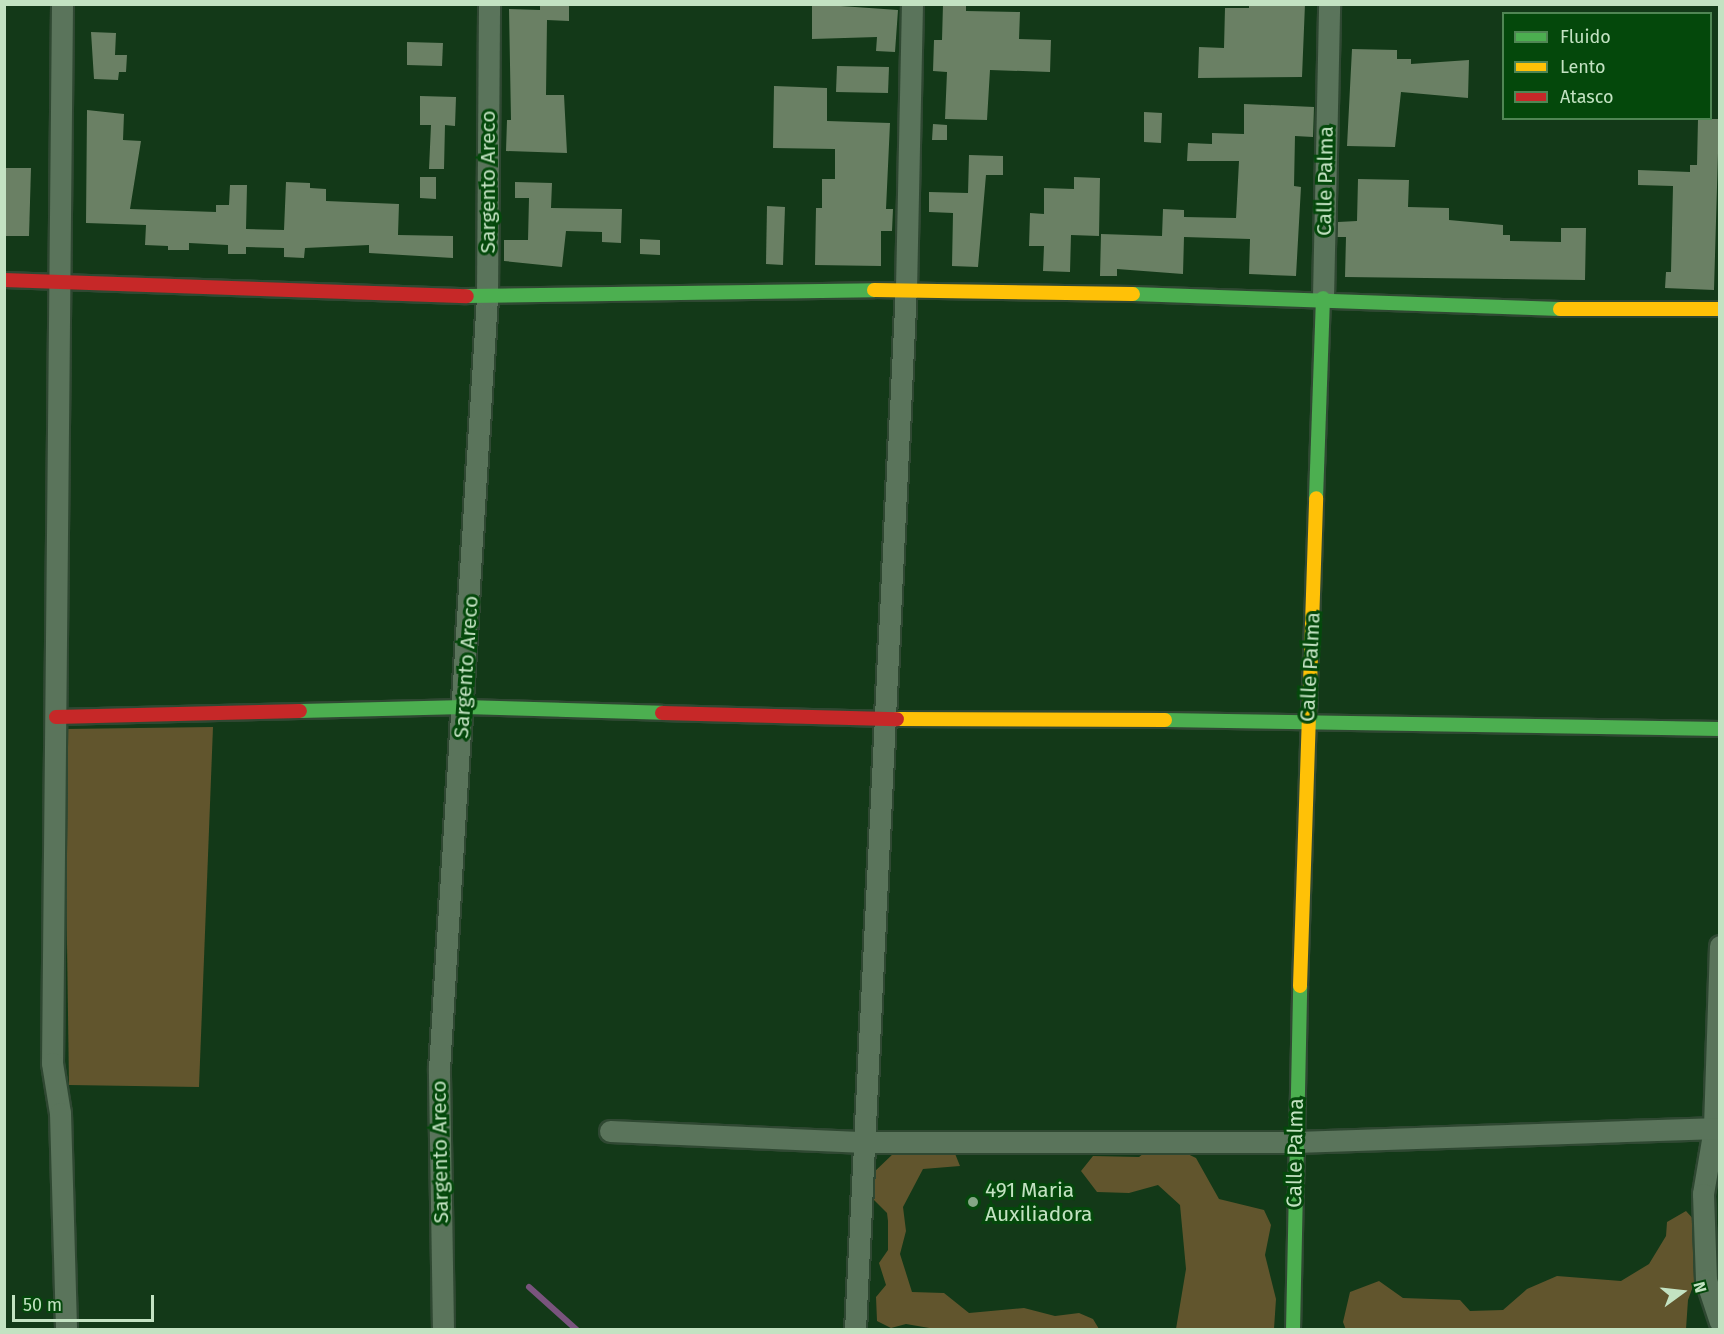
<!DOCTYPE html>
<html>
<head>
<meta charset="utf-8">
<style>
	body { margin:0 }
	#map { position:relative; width:1724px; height:1334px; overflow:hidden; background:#133918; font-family:"Fira Sans",sans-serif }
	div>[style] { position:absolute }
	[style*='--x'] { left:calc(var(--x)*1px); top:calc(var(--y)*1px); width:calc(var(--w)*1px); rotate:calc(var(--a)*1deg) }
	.green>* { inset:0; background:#61552d }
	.stream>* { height:6px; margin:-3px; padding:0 3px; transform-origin:3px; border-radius:3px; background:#79547d }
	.building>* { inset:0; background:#6a8064 }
	.roads { filter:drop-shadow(2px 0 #2f4832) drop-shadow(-2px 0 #2f4832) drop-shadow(0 2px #2f4832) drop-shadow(0 -2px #2f4832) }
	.street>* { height:21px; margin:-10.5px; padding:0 10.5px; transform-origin:10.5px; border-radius:10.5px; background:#5a745b }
	.fast>* { height:14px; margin:-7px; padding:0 7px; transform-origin:7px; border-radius:7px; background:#4caf50 }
	.slow>* { height:14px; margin:-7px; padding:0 7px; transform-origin:7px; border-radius:7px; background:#ffc107 }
	.jam>* { height:14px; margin:-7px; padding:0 7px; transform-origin:7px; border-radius:7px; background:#c62828 }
	.dots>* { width:16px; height:16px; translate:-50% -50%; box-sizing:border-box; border:3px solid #04480b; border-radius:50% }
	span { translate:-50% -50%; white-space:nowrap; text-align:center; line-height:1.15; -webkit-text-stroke:6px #04480b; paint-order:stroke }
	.street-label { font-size:21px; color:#c3e2c2 }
	.poi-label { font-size:21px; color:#c3e2c2 }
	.left { translate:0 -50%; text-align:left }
	.frame { position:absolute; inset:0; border:6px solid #c3e2c2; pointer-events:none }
	.legend { position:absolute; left:1502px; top:12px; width:210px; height:108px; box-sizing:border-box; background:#04480b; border:2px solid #508654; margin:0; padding:8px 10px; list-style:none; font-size:18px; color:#c3e2c2 }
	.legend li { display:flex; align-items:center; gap:12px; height:30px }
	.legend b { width:30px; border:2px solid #508654 }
	.north { position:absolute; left:1652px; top:1262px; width:60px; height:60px; -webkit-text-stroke:4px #04480b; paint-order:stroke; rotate:75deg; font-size:16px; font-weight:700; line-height:24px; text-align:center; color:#c3e2c2 }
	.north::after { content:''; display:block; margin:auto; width:21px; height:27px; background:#c3e2c2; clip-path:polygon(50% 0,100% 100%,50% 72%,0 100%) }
	.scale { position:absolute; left:12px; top:1295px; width:142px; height:27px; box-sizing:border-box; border:3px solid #c3e2c2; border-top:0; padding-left:8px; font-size:18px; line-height:21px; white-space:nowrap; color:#c3e2c2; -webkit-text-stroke:4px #04480b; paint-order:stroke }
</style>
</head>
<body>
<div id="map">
	<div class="green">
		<i style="clip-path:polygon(213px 727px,199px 1087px,69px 1085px,64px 729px)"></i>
		<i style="clip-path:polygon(1169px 1145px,1196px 1158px,1219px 1199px,1264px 1210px,1271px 1225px,1265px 1255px,1276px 1299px,1274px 1329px,1176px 1329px,1186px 1269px,1180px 1205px,1158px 1185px,1129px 1193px,1097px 1192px,1081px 1171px,1093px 1156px,1139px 1157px,1152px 1147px)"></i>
		<i style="clip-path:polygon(954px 1151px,960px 1166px,923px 1169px,903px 1207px,906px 1231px,900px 1254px,912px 1292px,944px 1293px,969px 1313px,1024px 1308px,1055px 1316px,1079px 1313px,1093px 1319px,1099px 1329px,941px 1330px,906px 1324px,891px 1328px,877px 1321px,876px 1297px,886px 1285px,879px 1263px,888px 1250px,888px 1221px,887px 1213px,871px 1197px,872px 1174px,895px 1152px)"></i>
		<i style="clip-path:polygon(1686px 1211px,1697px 1223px,1699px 1270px,1688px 1300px,1686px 1329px,1346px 1330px,1343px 1322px,1350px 1292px,1379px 1281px,1403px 1298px,1460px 1300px,1470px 1311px,1503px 1310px,1527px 1289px,1557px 1276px,1621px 1281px,1649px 1264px,1666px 1236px,1667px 1222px)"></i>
	</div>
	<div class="stream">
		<i style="--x:529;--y:1287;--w:64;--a:41.9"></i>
	</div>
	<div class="building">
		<i style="clip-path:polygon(540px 4px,569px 4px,569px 21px,547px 20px,546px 95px,564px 95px,567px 153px,506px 151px,507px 120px,511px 120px,509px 9px,540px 10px)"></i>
		<i style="clip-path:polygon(812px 4px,898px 10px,895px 52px,876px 51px,877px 37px,812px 39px)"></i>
		<i style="clip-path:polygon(943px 4px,966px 4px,966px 11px,1020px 12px,1019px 39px,1051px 40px,1050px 72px,990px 70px,987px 120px,945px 119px,947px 72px,933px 71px,934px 40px,942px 40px)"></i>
		<i style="clip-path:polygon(1249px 4px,1305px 4px,1302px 77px,1198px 78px,1199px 47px,1224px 48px,1225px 8px,1249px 8px)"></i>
		<i style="clip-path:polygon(91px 32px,116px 33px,115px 55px,127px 55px,126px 72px,119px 72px,118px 80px,94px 79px)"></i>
		<i style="clip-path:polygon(407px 42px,443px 43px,442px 66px,407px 65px)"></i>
		<i style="clip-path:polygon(1352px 49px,1397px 50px,1397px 59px,1411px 59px,1411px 64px,1469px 60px,1468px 98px,1401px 92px,1395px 147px,1347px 146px)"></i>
		<i style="clip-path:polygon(837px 66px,889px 67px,888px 93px,836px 92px)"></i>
		<i style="clip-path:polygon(774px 86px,827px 88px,827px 121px,890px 123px,886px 209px,893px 209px,892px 231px,881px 231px,881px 266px,815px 265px,816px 208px,822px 208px,822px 179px,835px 179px,835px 149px,773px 148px)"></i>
		<i style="clip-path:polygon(420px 96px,456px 97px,455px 126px,445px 125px,444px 169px,429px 169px,431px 125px,420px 125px)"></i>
		<i style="clip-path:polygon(1244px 104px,1314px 107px,1313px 137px,1295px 136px,1294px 186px,1301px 187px,1296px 276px,1249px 274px,1250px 239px,1184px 237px,1183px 274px,1117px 269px,1117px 276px,1100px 276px,1101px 234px,1162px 236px,1163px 209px,1184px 210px,1184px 217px,1236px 218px,1239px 161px,1187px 161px,1188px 143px,1212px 144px,1212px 133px,1244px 134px)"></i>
		<i style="clip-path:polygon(87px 110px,124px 114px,123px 140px,141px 141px,130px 209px,216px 212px,216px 205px,229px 205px,230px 185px,247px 185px,246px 229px,284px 230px,286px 182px,310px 183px,310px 188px,326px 189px,326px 201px,399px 204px,398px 235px,453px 236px,453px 258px,369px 253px,369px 245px,305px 248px,304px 258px,284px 257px,284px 248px,246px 247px,246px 254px,228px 254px,228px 245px,189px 243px,189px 250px,168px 250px,168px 246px,145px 245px,146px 225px,86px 223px)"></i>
		<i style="clip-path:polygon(1144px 112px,1162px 113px,1161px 143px,1144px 142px)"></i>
		<i style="clip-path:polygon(1698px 119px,1719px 119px,1714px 290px,1665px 288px,1666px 272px,1671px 272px,1673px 186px,1638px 185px,1638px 170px,1690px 172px,1690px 165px,1697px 165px)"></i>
		<i style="clip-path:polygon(933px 124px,947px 125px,947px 140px,932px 140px)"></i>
		<i style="clip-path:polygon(969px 155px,1003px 156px,1003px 175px,986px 175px,978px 267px,952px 266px,953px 213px,929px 212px,929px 192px,968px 193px)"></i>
		<i style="clip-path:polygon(4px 168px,31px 168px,29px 236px,4px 236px)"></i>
		<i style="clip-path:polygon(420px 177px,436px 177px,436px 199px,420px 198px)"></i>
		<i style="clip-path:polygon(1074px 177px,1100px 178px,1099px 236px,1071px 235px,1070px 272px,1043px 271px,1044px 246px,1029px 246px,1030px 213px,1044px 214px,1044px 188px,1074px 189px)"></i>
		<i style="clip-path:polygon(1358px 179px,1409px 180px,1408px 207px,1449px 208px,1449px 220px,1503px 225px,1503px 235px,1510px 235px,1510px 241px,1561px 242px,1561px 228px,1586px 228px,1585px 280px,1345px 277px,1346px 237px,1337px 237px,1338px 222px,1357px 221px)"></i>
		<i style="clip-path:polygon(515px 182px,552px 183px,551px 208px,622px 209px,621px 243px,602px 242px,602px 232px,566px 231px,562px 267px,504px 261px,504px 240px,528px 240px,529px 198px,515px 198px)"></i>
		<i style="clip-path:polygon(767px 206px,785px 207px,783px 265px,766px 264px)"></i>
		<i style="clip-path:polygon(640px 239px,660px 240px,660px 255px,640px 254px)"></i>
	</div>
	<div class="roads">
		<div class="street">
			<i style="--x:62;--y:4;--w:1059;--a:90.54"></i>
			<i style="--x:52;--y:1063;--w:51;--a:80.9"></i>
			<i style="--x:60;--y:1113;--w:217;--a:88.4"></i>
			<i style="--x:1323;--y:298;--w:294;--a:-88.8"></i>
			<i style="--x:1720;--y:946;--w:182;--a:91.9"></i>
			<i style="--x:1714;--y:1128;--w:67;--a:99.5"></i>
			<i style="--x:1703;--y:1194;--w:86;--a:88"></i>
			<i style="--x:1706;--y:1280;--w:44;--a:71.6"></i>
			<i style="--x:610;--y:1131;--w:255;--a:2.5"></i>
			<i style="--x:865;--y:1142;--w:430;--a:0"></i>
			<i style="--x:1295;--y:1142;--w:425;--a:-1.9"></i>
			<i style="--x:443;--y:1330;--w:261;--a:-90.9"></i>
			<i style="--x:439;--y:1069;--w:773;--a:-86.44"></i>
			<i style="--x:487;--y:297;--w:293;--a:-89.6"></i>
			<i style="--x:855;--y:1330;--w:1042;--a:-87.2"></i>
			<i style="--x:906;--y:289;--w:285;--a:-88.8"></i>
		</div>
		<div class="fast">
			<i style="--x:1133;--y:294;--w:427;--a:2"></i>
			<i style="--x:467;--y:296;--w:407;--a:-0.8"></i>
			<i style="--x:1316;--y:498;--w:200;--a:-88"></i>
			<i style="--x:300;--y:711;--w:165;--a:-1.4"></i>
			<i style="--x:465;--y:707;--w:197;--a:1.7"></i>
			<i style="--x:1165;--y:720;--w:555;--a:0.93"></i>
			<i style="--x:1293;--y:1330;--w:344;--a:-88.8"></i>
		</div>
		<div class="slow">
			<i style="--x:874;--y:290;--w:259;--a:0.9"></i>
			<i style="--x:1560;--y:309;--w:160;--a:0"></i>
			<i style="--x:897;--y:719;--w:268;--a:0.2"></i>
			<i style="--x:1300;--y:986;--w:488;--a:-88.1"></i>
		</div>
		<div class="jam">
			<i style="--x:4;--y:280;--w:463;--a:2"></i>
			<i style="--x:662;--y:713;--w:235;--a:1.5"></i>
			<i style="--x:56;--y:717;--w:244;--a:-1.4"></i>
		</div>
	</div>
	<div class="dots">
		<i style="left:973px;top:1202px;background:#85a786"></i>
	</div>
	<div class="street-label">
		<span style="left:1325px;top:181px;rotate:-89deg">Calle Palma</span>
		<span style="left:488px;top:182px;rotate:-90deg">Sargento Areco</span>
		<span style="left:466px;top:667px;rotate:-86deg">Sargento Areco</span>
		<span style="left:1310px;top:667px;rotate:-87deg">Calle Palma</span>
		<span style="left:440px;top:1152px;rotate:-91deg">Sargento Areco</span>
		<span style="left:1295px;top:1153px;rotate:-89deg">Calle Palma</span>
	</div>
	<div class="poi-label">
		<span class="left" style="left:985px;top:1202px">491 Maria<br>Auxiliadora</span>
	</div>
	<div class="frame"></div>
	<ul class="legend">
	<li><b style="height:8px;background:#4caf50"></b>Fluido</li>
	<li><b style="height:8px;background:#ffc107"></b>Lento</li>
	<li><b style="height:8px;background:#c62828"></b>Atasco</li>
	</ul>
	<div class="north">N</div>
	<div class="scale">50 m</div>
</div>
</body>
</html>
